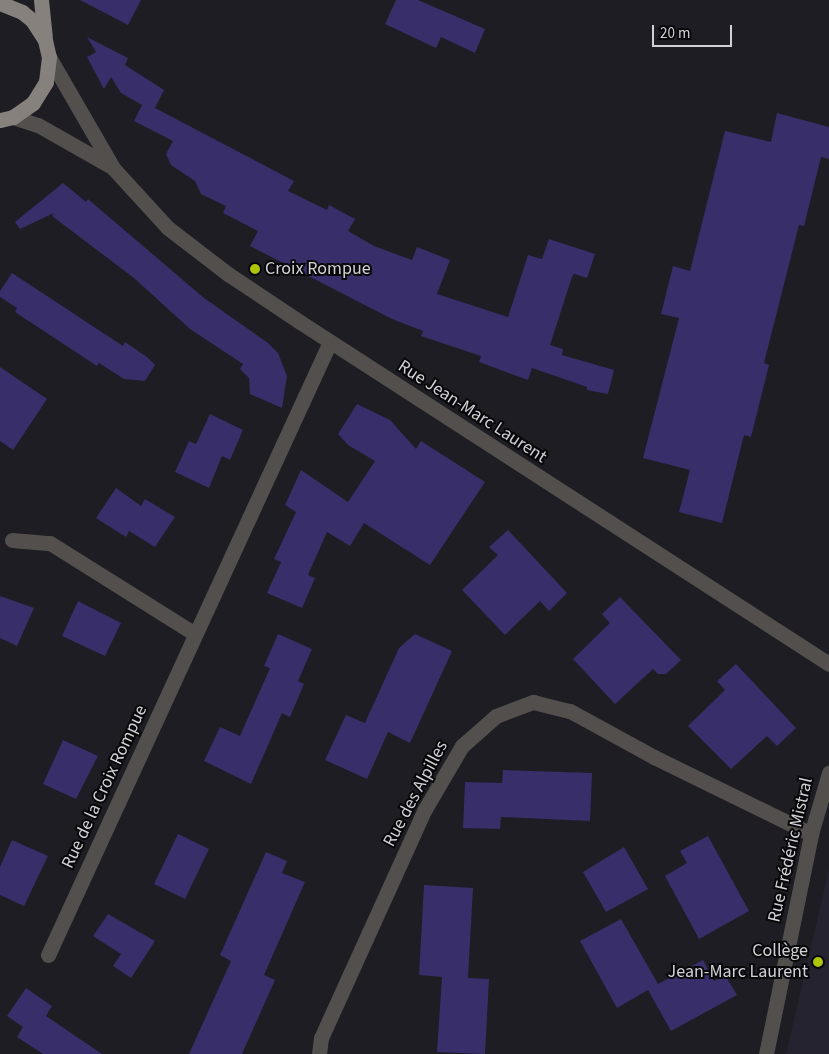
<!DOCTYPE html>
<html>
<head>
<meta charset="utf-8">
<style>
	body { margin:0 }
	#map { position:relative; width:829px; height:1054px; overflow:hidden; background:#1d1d23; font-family:"Source Sans 3",sans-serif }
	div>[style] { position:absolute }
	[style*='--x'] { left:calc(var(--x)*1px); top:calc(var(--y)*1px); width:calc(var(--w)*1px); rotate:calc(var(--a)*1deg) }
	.built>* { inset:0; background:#24232f }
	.building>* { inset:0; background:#382e69 }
	.minor>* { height:15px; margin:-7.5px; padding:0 7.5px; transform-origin:7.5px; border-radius:7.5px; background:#524f4d }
	.major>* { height:15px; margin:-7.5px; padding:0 7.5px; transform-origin:7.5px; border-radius:7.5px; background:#87817d }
	.dots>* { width:14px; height:14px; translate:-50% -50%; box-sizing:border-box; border:2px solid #08080a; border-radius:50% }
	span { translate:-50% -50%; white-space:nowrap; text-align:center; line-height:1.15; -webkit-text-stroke:4px #08080a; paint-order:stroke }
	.poi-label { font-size:18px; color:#d2d1d6 }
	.left { translate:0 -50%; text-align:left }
	.right { translate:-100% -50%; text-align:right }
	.street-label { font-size:18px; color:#d2d1d6 }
	.scale { position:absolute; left:652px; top:25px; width:80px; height:22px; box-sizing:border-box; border:2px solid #d2d1d6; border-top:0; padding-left:6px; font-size:15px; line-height:18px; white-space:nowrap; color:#d2d1d6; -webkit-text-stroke:4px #08080a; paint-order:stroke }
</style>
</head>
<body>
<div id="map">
	<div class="built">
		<i style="clip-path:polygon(829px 869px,829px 1054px,786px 1054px)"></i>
	</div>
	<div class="building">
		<i style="clip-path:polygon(80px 0,141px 0,128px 25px)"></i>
		<i style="clip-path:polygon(396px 0,418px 0,485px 29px,475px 53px,441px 37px,436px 48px,385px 24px)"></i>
		<i style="clip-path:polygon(87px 37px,128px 58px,125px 65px,164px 90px,155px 108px,294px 181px,288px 191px,327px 210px,329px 205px,355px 219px,348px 231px,374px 246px,412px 260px,417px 247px,450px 260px,437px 294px,508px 317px,528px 255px,542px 259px,549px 239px,595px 254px,587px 278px,574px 274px,572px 277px,550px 345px,563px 349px,562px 355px,614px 370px,608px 394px,587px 390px,587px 387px,532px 368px,528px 380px,479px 362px,481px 356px,421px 336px,423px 331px,392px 319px,250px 246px,258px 231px,223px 213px,226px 206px,201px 194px,195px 181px,171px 165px,166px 154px,173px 141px,134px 121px,142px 105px,121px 93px,111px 77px,104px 89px,87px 57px,96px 52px)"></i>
		<i style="clip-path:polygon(777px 113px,829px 127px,829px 159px,821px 157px,804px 226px,799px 225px,764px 363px,769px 365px,751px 437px,744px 435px,722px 523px,679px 512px,690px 470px,643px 458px,679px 318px,661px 314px,673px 266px,690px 271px,725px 131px,771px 142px)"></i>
		<i style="clip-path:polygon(63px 183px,86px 202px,88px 199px,204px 298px,268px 343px,278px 353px,287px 376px,282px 408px,250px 394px,249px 378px,240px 369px,243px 364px,190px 329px,134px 278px,52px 216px,54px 213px,20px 229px,15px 222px)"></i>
		<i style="clip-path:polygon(12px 273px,123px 346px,125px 342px,147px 357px,155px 365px,145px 381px,124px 379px,99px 363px,97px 366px,15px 312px,17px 308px,0 297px,0 291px)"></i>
		<i style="clip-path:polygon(0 367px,47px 399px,13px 450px,0 441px)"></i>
		<i style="clip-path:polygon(357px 404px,390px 420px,416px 449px,421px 441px,485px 482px,430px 565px,364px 523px,350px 546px,327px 532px,308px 575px,315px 578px,302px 608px,267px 593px,281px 562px,274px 559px,296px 512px,285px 505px,301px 470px,348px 502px,375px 461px,348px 445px,338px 434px)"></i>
		<i style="clip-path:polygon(210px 414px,243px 430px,230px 460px,222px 456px,209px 488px,175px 472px,189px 441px,196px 444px)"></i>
		<i style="clip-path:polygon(116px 488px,141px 506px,145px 499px,175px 517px,155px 547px,129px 531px,126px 537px,96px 518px)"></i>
		<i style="clip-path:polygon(508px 530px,567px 593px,549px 611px,540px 601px,505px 635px,462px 590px,498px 555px,489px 547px)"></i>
		<i style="clip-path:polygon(0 596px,34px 608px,17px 646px,0 638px)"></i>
		<i style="clip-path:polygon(620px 597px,681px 660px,666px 674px,658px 674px,653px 669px,615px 704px,573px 659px,610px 623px,602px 614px)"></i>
		<i style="clip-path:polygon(78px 601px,121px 623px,105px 656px,62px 636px)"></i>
		<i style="clip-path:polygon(278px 634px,312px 649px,298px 681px,304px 684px,290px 717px,282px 713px,251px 784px,204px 761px,220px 727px,240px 736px,270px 668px,264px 666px)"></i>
		<i style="clip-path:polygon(415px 634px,452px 651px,410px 743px,388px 732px,367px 779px,325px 760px,346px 715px,365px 723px,399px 648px)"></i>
		<i style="clip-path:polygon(736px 664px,796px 728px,777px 746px,767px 736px,731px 769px,688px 726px,725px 690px,717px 681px)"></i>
		<i style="clip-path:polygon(63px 740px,98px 756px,76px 799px,43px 784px)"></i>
		<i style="clip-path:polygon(503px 770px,592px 773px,590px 821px,501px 817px,500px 829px,463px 828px,465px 782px,502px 783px)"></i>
		<i style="clip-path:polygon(178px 834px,209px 849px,185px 899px,154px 884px)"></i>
		<i style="clip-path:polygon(708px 836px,749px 911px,699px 939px,665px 876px,687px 863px,680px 851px)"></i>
		<i style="clip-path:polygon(12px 840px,48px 856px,24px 906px,0 895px,0 867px)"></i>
		<i style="clip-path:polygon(624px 847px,648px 889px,606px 912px,583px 872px)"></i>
		<i style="clip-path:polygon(266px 852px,287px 861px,282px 873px,305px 882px,264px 975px,275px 980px,242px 1054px,189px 1054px,231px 961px,220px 955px)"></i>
		<i style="clip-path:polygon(424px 885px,473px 888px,468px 978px,489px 979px,485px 1054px,437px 1052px,442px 977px,419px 975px)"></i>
		<i style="clip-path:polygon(108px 914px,155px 941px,131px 978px,113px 966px,121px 954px,93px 936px)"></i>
		<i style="clip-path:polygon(621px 919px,658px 984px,703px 960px,714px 981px,725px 975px,737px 995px,671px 1031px,648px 990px,617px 1008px,580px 941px)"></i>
		<i style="clip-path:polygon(26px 988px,52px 1006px,46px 1016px,102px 1054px,43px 1054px,17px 1037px,23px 1027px,7px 1016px)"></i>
	</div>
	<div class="minor">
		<i style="--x:49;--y:57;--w:128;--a:60"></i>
		<i style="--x:113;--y:168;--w:81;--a:47.5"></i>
		<i style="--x:168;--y:228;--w:76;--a:37.5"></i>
		<i style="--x:228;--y:274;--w:87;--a:33.7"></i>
		<i style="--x:300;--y:322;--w:630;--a:32.88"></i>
		<i style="--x:13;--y:117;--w:26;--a:18"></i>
		<i style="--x:38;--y:125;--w:85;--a:29.6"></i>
		<i style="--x:12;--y:540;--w:38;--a:5"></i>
		<i style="--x:50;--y:543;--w:171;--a:32.1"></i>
		<i style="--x:48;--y:955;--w:675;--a:-65.3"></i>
		<i style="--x:319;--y:1054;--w:16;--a:-83"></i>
		<i style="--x:321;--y:1038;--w:252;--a:-65.6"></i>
		<i style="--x:425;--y:809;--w:73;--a:-59.6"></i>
		<i style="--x:462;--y:746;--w:45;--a:-41.4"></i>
		<i style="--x:496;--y:716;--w:40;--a:-21"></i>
		<i style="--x:533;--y:702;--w:38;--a:14"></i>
		<i style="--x:570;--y:711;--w:96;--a:28.7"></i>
		<i style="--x:654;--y:757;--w:175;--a:26.1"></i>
		<i style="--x:766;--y:1054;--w:225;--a:-78.4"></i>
		<i style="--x:811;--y:834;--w:64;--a:-73.6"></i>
	</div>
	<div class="major">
		<i style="--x:41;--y:0;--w:36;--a:84"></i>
		<i style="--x:0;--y:3;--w:24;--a:22"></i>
		<i style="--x:22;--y:12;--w:13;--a:39"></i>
		<i style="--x:32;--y:20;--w:24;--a:57"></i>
		<i style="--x:45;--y:40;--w:17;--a:77"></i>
		<i style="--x:49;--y:57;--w:25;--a:97"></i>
		<i style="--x:46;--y:82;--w:25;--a:122"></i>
		<i style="--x:33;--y:103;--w:24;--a:145"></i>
		<i style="--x:13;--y:117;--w:13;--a:167"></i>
	</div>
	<div class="dots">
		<i style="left:255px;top:269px;background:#afc508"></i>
		<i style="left:818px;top:962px;background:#afc508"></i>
	</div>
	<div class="poi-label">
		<span class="left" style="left:265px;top:269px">Croix Rompue</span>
		<span class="right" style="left:808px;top:962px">Collège<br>Jean-Marc Laurent</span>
	</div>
	<div class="street-label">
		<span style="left:472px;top:412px;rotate:33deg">Rue Jean-Marc Laurent</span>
		<span style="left:105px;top:787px;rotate:-65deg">Rue de la Croix Rompue</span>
		<span style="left:416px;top:794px;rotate:-62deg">Rue des Alpilles</span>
		<span style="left:791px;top:850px;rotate:-77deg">Rue Frédéric Mistral</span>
	</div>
	<div class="scale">20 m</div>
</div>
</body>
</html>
